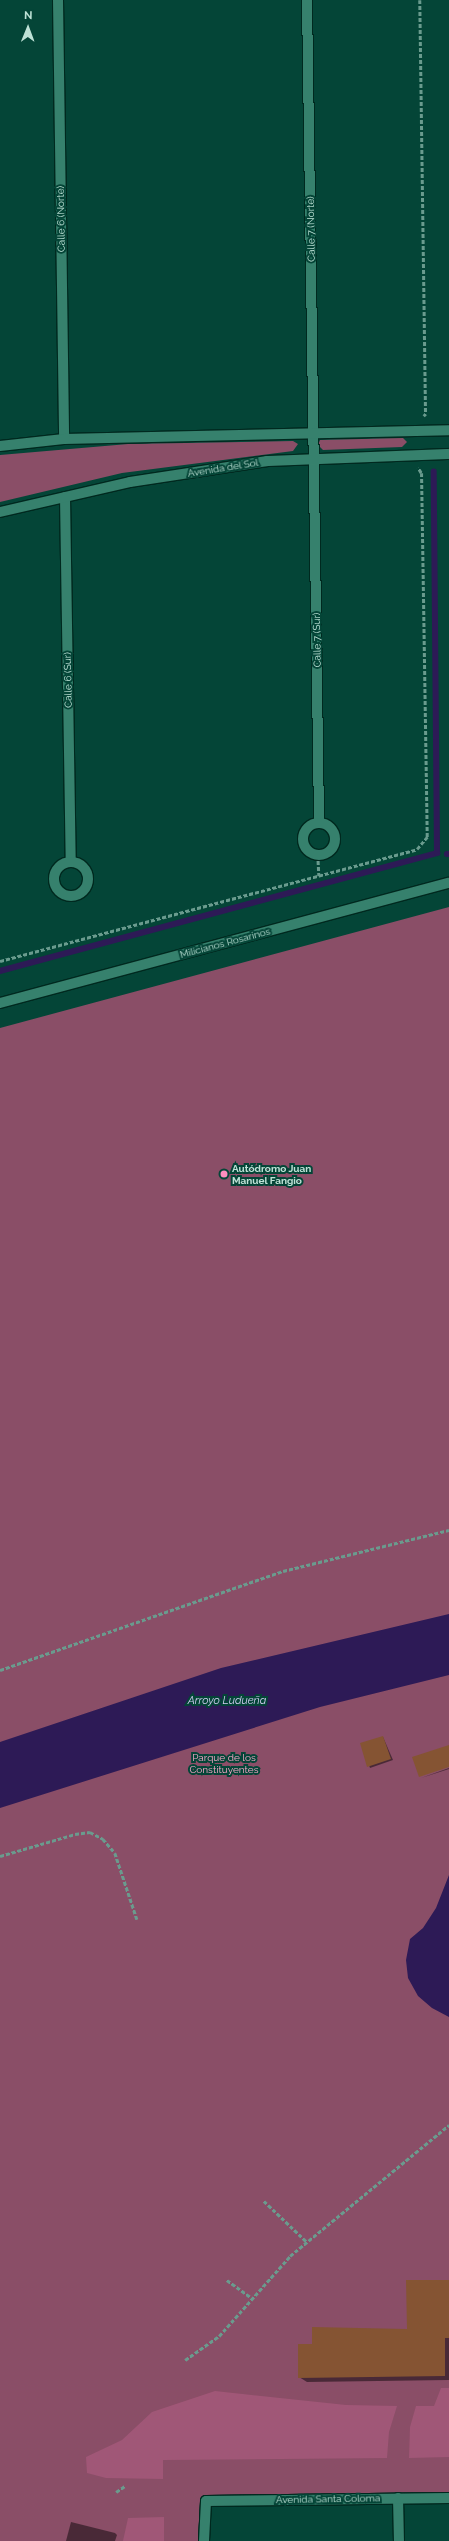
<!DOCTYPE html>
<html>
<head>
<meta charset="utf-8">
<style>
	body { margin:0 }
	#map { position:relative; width:449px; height:2541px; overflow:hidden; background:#044537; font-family:Raleway,sans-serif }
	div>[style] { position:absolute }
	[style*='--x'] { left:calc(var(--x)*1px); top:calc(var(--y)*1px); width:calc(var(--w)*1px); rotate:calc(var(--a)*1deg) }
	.green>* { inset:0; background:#8a4e67 }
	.forest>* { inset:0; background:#a05777 }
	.water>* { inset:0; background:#2d1a56 }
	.shadow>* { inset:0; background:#0007 }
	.stream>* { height:5.5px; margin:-2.75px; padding:0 2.75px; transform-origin:2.75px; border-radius:2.75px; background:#2d1a56 }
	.building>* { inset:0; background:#855433 }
	.path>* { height:2.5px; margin-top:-1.25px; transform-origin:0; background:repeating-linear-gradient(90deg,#6a9b8e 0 4px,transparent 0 6px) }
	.roads { filter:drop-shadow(1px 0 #00291f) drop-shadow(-1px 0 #00291f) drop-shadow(0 1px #00291f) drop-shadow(0 -1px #00291f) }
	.minor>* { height:10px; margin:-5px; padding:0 5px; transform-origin:5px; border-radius:5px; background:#36816d }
	.minor>.ring { margin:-5px; padding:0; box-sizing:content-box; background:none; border:10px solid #36816d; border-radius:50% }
	.dots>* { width:11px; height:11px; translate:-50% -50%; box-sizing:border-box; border:2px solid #044537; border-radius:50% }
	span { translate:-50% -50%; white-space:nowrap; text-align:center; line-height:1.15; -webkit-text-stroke:4px #044537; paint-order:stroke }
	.street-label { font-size:10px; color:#bee2d6 }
	.poi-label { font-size:10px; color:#bee2d6; font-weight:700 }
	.left { translate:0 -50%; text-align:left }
	.park-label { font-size:10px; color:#ffabcd }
	.water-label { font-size:11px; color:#d6cff5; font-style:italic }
	.north { position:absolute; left:8px; top:8px; width:40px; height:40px; -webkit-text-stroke:3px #044537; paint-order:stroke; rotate:1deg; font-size:11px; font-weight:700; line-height:16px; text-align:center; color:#bee2d6 }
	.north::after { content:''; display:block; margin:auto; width:14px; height:18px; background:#bee2d6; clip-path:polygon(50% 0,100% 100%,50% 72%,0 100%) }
</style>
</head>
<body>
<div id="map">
	<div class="green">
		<i style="clip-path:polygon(403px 438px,407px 442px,402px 447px,323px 450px,318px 445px,320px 440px)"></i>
		<i style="clip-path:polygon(293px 441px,298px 444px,293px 451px,122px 473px,0 502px,0 455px,128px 444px)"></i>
		<i style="clip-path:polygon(449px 907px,449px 2498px,206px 2501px,204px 2541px,0 2541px,0 1028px)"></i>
	</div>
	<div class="forest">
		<i style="clip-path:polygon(441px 2388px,449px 2388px,449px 2457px,409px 2458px,410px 2427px,416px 2406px,434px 2406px)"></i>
		<i style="clip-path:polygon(215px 2391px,346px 2405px,397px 2406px,389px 2432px,387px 2458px,163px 2460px,163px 2479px,106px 2478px,87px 2473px,86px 2457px,122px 2440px,152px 2412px)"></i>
		<i style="clip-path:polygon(164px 2517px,164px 2541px,123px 2541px,128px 2518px)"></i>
	</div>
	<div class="water">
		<i style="clip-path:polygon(449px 1614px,449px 1675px,320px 1707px,0 1808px,0 1742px,221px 1668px)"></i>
		<i style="clip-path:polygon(449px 1875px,449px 2017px,432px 2008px,418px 1996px,408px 1978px,406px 1960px,410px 1939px,423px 1928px,436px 1908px)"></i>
	</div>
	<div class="shadow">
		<i style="clip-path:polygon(383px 1737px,393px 1760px,370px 1768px,361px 1744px)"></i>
		<i style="clip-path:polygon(449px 1768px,449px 1769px,421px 1778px)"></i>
		<i style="clip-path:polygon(449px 2281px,449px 2380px,307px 2382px,299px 2377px,313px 2345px,408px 2330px)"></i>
		<i style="clip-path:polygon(71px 2522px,115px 2533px,117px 2535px,115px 2541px,66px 2541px)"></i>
	</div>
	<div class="stream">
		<i style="--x:447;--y:854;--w:2;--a:0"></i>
		<i style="--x:0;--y:971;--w:453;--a:-15.1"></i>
		<i style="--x:437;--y:853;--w:381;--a:-90.5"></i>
	</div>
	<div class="building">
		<i style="clip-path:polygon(383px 1736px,391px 1759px,367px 1767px,360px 1743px)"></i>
		<i style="clip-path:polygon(449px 1745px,449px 1767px,419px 1777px,412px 1757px)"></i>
		<i style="clip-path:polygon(406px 2280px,449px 2280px,449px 2338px,445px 2338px,445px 2376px,298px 2378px,298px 2344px,312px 2344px,312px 2327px,407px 2329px)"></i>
	</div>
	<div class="path">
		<i style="--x:420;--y:0;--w:414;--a:89.2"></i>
		<i style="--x:426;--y:414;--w:3;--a:135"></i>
		<i style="--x:318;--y:855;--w:21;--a:87"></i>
		<i style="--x:0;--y:961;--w:432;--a:-15"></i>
		<i style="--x:417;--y:849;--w:16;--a:-50"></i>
		<i style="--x:427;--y:837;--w:364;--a:-90.9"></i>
		<i style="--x:421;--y:473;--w:6;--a:-121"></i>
		<i style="--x:0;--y:1670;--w:300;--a:-19.3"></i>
		<i style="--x:283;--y:1571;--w:171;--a:-13.9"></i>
		<i style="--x:0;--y:1856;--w:78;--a:-16.3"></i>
		<i style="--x:75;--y:1834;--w:15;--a:-8"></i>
		<i style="--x:90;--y:1832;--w:15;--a:28"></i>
		<i style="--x:103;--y:1839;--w:18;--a:49"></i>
		<i style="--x:115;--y:1853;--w:70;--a:71.6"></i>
		<i style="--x:264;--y:2201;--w:59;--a:43.6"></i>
		<i style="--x:227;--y:2280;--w:32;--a:36"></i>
		<i style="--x:185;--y:2360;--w:42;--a:-35.2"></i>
		<i style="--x:219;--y:2336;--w:107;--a:-48.4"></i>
		<i style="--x:290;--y:2256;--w:206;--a:-39.5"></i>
		<i style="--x:116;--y:2492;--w:11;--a:-34"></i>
	</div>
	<div class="roads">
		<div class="minor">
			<i style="--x:58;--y:0;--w:439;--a:89.2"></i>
			<i style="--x:307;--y:0;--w:822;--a:89.16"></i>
			<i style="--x:0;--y:446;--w:64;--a:-6.2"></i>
			<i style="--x:64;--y:439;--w:385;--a:-1.3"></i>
			<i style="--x:65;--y:497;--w:365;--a:89.1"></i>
			<i style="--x:0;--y:512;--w:133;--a:-13"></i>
			<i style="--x:130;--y:482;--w:139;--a:-8.7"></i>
			<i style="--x:267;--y:461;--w:182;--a:-2.2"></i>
			<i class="ring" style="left:303px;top:823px;width:22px;height:22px"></i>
			<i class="ring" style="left:54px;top:862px;width:24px;height:24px"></i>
			<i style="--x:0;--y:1003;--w:465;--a:-15"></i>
			<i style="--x:398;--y:2498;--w:43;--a:88.7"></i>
			<i style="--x:204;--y:2541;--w:40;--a:-87.1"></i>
			<i style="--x:206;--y:2501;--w:243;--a:-0.7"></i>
		</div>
	</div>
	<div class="dots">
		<i style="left:224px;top:1174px;background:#fd8ebe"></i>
	</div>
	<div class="street-label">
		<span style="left:61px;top:219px;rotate:-91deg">Calle 6 (Norte)</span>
		<span style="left:311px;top:229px;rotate:-91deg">Calle 7 (Norte)</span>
		<span style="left:223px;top:468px;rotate:-9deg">Avenida del Sol</span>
		<span style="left:317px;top:640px;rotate:-91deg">Calle 7 (Sur)</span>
		<span style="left:68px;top:680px;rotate:-91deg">Calle 6 (Sur)</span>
		<span style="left:225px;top:943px;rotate:-15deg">Milicianos Rosarinos</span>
		<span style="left:328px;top:2499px;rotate:-1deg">Avenida Santa Coloma</span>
	</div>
	<div class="poi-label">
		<span class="left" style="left:232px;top:1174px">Autódromo Juan<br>Manuel Fangio</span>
	</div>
	<div class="park-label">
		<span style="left:224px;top:1763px">Parque de los<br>Constituyentes</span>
	</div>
	<div class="water-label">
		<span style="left:227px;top:1701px">Arroyo Ludueña</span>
	</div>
	<div class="north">N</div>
</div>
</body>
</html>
